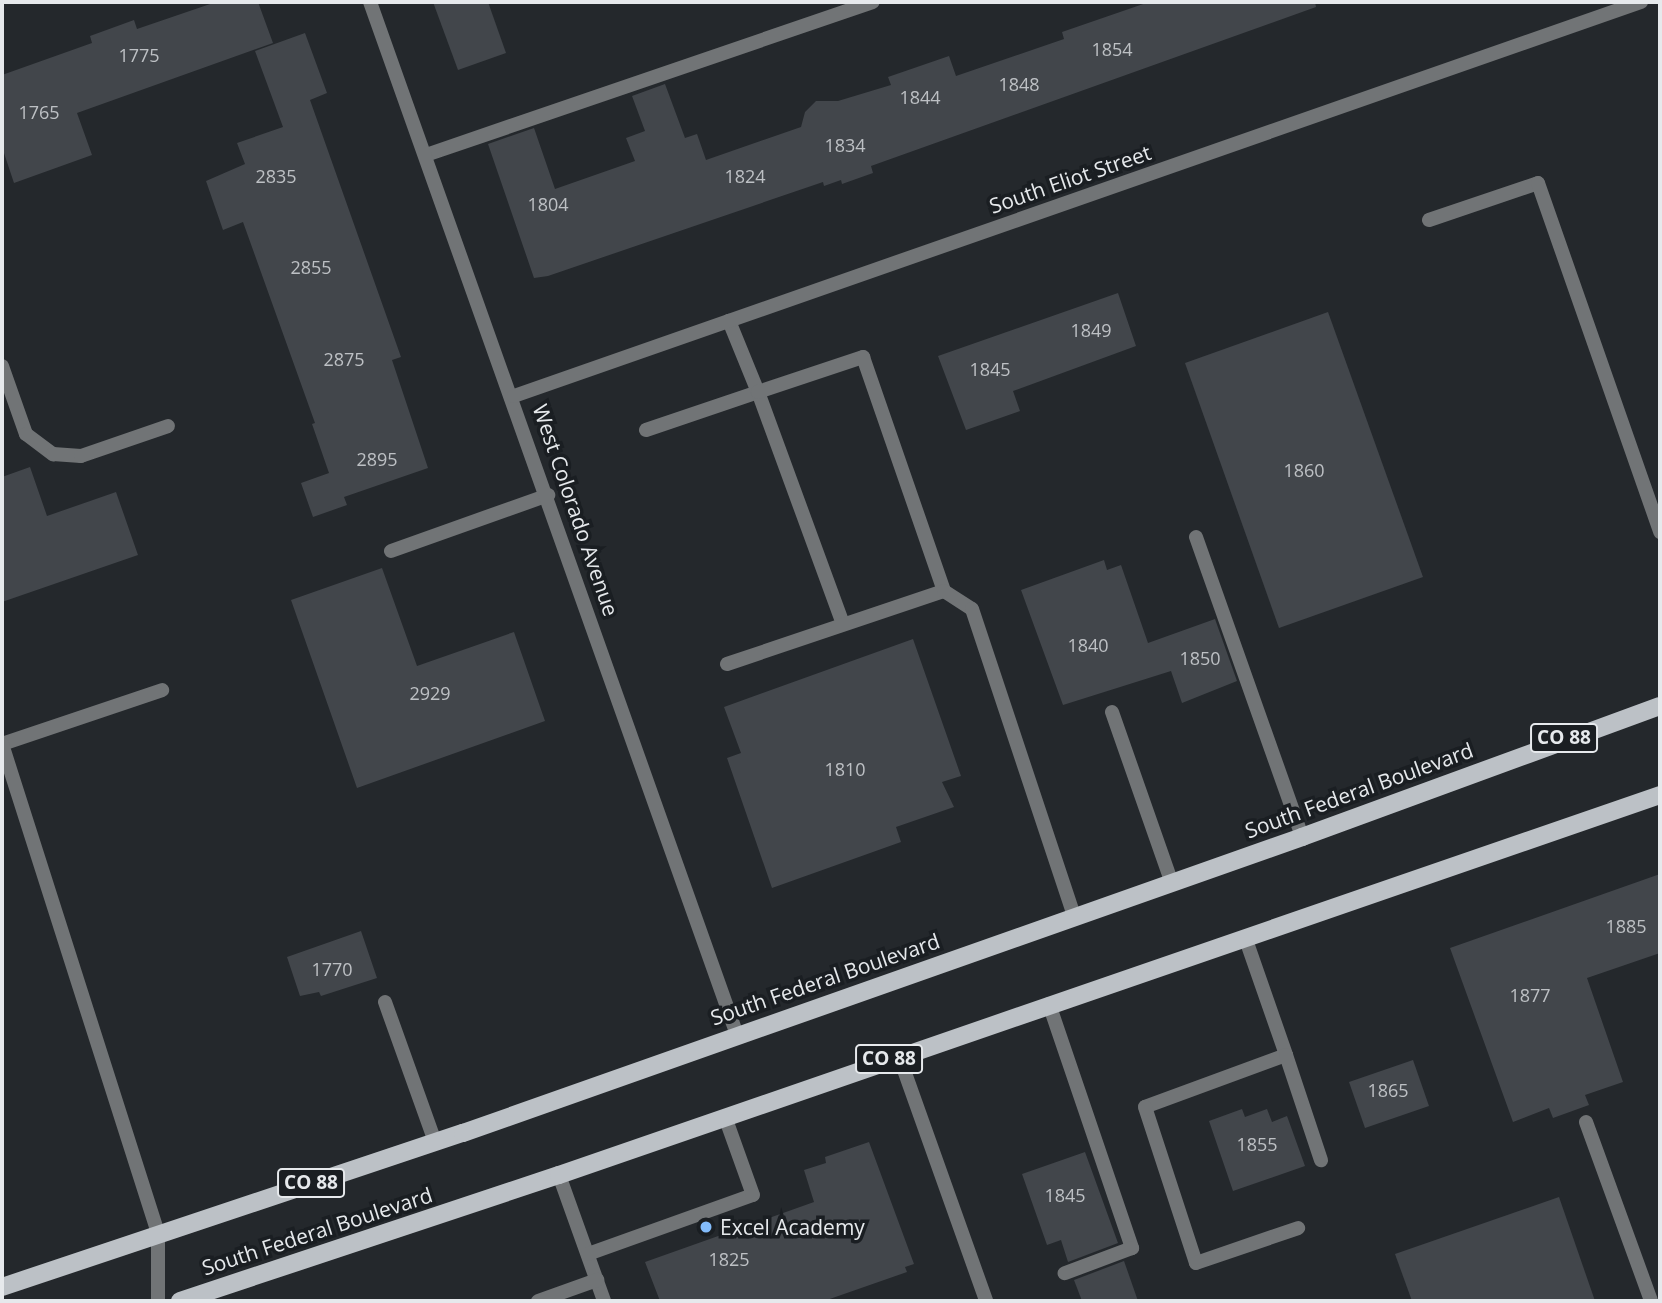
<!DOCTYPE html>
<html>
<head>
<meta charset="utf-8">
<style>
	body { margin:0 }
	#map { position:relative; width:1662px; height:1303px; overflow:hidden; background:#24282c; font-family:"Open Sans",sans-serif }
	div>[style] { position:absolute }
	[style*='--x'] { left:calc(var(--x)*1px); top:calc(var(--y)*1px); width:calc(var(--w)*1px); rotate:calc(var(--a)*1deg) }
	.building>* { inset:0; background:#42464b }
	.service>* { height:14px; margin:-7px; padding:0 7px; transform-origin:7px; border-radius:7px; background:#717476 }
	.minor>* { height:14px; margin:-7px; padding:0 7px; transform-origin:7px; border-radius:7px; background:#717476 }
	.primary>* { height:18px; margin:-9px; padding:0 9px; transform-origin:9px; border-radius:9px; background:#bcc1c6 }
	.dots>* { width:19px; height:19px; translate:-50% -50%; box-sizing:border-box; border:4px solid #1a1e22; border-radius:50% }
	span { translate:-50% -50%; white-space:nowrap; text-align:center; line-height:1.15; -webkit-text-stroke:7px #1a1e22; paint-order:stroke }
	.number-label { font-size:18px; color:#bdc0c4 }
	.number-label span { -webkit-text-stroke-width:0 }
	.shield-label span { padding:2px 5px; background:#1a1e22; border:2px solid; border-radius:5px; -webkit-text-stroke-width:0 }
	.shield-label { font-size:19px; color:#e6e9ec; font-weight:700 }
	.street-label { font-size:21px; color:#e6e9ec }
	.poi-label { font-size:21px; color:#e6e9ec }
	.left { translate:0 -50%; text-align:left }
	.frame { position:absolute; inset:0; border:4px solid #e6e9ec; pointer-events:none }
</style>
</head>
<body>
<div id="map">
	<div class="building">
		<i style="clip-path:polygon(216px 2px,258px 2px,273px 43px,77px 113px,92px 155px,14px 183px,2px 147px,2px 75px,92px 43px,90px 36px,134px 20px,137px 29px)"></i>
		<i style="clip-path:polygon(433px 2px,488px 2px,506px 53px,458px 70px)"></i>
		<i style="clip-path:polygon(1149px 2px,1315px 2px,1316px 7px,871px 166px,873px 173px,842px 184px,841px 180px,824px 186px,823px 182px,548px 276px,534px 278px,488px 144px,534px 128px,555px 189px,635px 161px,626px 138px,645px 131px,632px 96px,665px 84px,685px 138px,697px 134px,706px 160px,801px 127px,805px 112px,816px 101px,838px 101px,891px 85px,888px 77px,949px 56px,956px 76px,1064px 39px,1062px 32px)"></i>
		<i style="clip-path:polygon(305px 33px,327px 93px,310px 100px,401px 357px,392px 360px,428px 468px,344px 497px,347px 505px,313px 517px,301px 483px,329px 473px,312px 424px,315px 423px,243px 222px,223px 230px,206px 181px,245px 164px,237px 143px,283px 127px,255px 51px)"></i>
		<i style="clip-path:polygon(1118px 293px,1136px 346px,1013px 391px,1020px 411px,966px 430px,938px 356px)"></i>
		<i style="clip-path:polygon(1328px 312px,1423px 577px,1279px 628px,1185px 363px)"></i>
		<i style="clip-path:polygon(30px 467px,47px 516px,116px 492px,138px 555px,2px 602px,2px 477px)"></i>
		<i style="clip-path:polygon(1104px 560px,1107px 570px,1121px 565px,1148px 643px,1215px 619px,1237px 681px,1182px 703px,1171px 671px,1063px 705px,1021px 590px)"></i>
		<i style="clip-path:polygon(382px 568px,417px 666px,514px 632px,545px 721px,357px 788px,291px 600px)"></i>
		<i style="clip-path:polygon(913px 639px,961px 776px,942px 782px,954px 807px,896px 827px,901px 842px,772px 888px,727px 758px,741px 753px,724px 707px)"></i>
		<i style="clip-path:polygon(1660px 874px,1660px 953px,1587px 978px,1623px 1082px,1585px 1095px,1589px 1105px,1553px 1118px,1549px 1108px,1513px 1122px,1450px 948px)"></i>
		<i style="clip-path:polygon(361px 931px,377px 978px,321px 996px,319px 992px,300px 996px,287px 957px)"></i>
		<i style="clip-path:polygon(1413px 1060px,1429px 1106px,1365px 1128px,1349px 1082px)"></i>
		<i style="clip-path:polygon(1242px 1109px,1245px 1117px,1267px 1109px,1272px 1122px,1287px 1116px,1305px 1166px,1233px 1191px,1209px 1121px)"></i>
		<i style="clip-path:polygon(869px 1142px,914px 1264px,905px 1267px,907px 1272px,824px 1301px,660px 1301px,645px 1262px,814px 1202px,804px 1170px,826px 1163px,825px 1157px)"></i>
		<i style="clip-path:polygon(1085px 1152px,1118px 1243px,1068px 1262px,1061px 1240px,1047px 1245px,1022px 1174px)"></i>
		<i style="clip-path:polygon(1559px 1197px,1595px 1301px,1412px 1301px,1395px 1254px)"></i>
		<i style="clip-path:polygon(1124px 1261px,1138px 1301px,1082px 1301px,1074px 1280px)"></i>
	</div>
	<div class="service">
		<i style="--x:426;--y:155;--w:472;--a:-18.9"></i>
		<i style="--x:1429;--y:220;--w:115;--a:-18.7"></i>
		<i style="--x:1538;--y:183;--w:370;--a:70.7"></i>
		<i style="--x:2;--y:366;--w:72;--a:70.6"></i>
		<i style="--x:26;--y:434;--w:34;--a:37"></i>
		<i style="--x:53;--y:454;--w:28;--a:4"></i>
		<i style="--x:81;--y:456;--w:92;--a:-19"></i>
		<i style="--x:646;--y:430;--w:118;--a:-18.7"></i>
		<i style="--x:758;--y:392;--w:77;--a:-112.2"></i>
		<i style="--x:1196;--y:537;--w:318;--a:70.5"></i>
		<i style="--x:391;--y:551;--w:167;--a:-19.6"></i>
		<i style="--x:843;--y:624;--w:247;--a:-110.1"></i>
		<i style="--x:758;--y:392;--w:111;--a:-18.4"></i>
		<i style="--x:863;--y:357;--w:248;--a:70.9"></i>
		<i style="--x:727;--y:664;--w:229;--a:-18.6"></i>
		<i style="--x:944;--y:591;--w:33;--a:33"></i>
		<i style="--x:972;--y:609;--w:324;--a:71.6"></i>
		<i style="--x:1112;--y:712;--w:181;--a:70.7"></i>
		<i style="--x:2;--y:744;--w:169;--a:-18.6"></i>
		<i style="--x:1245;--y:937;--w:125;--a:70.8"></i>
		<i style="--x:1286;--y:1055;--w:150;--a:159.8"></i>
		<i style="--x:1145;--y:1107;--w:164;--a:71.9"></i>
		<i style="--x:1196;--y:1263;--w:108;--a:-18.9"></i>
		<i style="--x:385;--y:1002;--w:149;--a:70.3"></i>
		<i style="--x:1049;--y:1004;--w:258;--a:71.2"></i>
		<i style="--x:1132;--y:1248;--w:72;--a:159.5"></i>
		<i style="--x:1286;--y:1055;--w:111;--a:71.6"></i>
		<i style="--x:899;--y:1056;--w:260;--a:70.4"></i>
		<i style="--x:1586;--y:1122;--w:190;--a:70"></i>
		<i style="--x:559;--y:1175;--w:134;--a:70.3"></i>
		<i style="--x:588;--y:1254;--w:175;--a:-19.7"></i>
		<i style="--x:753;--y:1195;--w:83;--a:-109.7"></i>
		<i style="--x:538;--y:1301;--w:63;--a:-19.6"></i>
	</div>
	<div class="minor">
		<i style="--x:370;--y:2;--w:1096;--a:70.44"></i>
		<i style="--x:514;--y:396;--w:1194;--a:-19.27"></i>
		<i style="--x:2;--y:744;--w:513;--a:72.31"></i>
		<i style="--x:158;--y:1233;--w:68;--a:90"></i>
	</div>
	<div class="primary">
		<i style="--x:2;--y:1287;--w:486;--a:-18.5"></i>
		<i style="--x:463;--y:1133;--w:890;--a:-19.43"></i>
		<i style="--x:1302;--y:837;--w:381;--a:-20.1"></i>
		<i style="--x:180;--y:1301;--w:399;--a:-18.4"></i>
		<i style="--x:559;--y:1175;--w:1165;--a:-19.04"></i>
	</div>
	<div class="dots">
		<i style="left:706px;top:1227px;background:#83bcfb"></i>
	</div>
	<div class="number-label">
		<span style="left:1112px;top:49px">1854</span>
		<span style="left:139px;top:55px">1775</span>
		<span style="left:1019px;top:84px">1848</span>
		<span style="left:920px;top:97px">1844</span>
		<span style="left:39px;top:112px">1765</span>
		<span style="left:845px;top:145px">1834</span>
		<span style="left:276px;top:176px">2835</span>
		<span style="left:745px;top:176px">1824</span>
		<span style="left:548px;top:204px">1804</span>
		<span style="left:311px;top:267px">2855</span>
		<span style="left:1091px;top:330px">1849</span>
		<span style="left:344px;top:359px">2875</span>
		<span style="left:990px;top:369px">1845</span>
		<span style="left:377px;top:459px">2895</span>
		<span style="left:1304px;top:470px">1860</span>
		<span style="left:1088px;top:645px">1840</span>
		<span style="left:1200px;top:658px">1850</span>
		<span style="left:430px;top:693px">2929</span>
		<span style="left:845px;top:769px">1810</span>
		<span style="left:1626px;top:926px">1885</span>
		<span style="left:332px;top:969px">1770</span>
		<span style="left:1530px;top:995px">1877</span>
		<span style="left:1388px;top:1090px">1865</span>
		<span style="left:1257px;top:1144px">1855</span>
		<span style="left:1065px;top:1195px">1845</span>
		<span style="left:729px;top:1259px">1825</span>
	</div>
	<div class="shield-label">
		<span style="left:1564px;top:738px">CO 88</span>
		<span style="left:889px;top:1059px">CO 88</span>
		<span style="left:311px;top:1183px">CO 88</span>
	</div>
	<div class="street-label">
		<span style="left:1070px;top:179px;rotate:-19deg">South Eliot Street</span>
		<span style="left:576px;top:510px;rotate:71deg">West Colorado Avenue</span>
		<span style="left:1359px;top:790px;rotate:-20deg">South Federal Boulevard</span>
		<span style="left:825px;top:979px;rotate:-19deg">South Federal Boulevard</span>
		<span style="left:317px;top:1231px;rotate:-18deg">South Federal Boulevard</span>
	</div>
	<div class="poi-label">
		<span class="left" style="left:720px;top:1227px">Excel Academy</span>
	</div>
	<div class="frame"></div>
</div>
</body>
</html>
